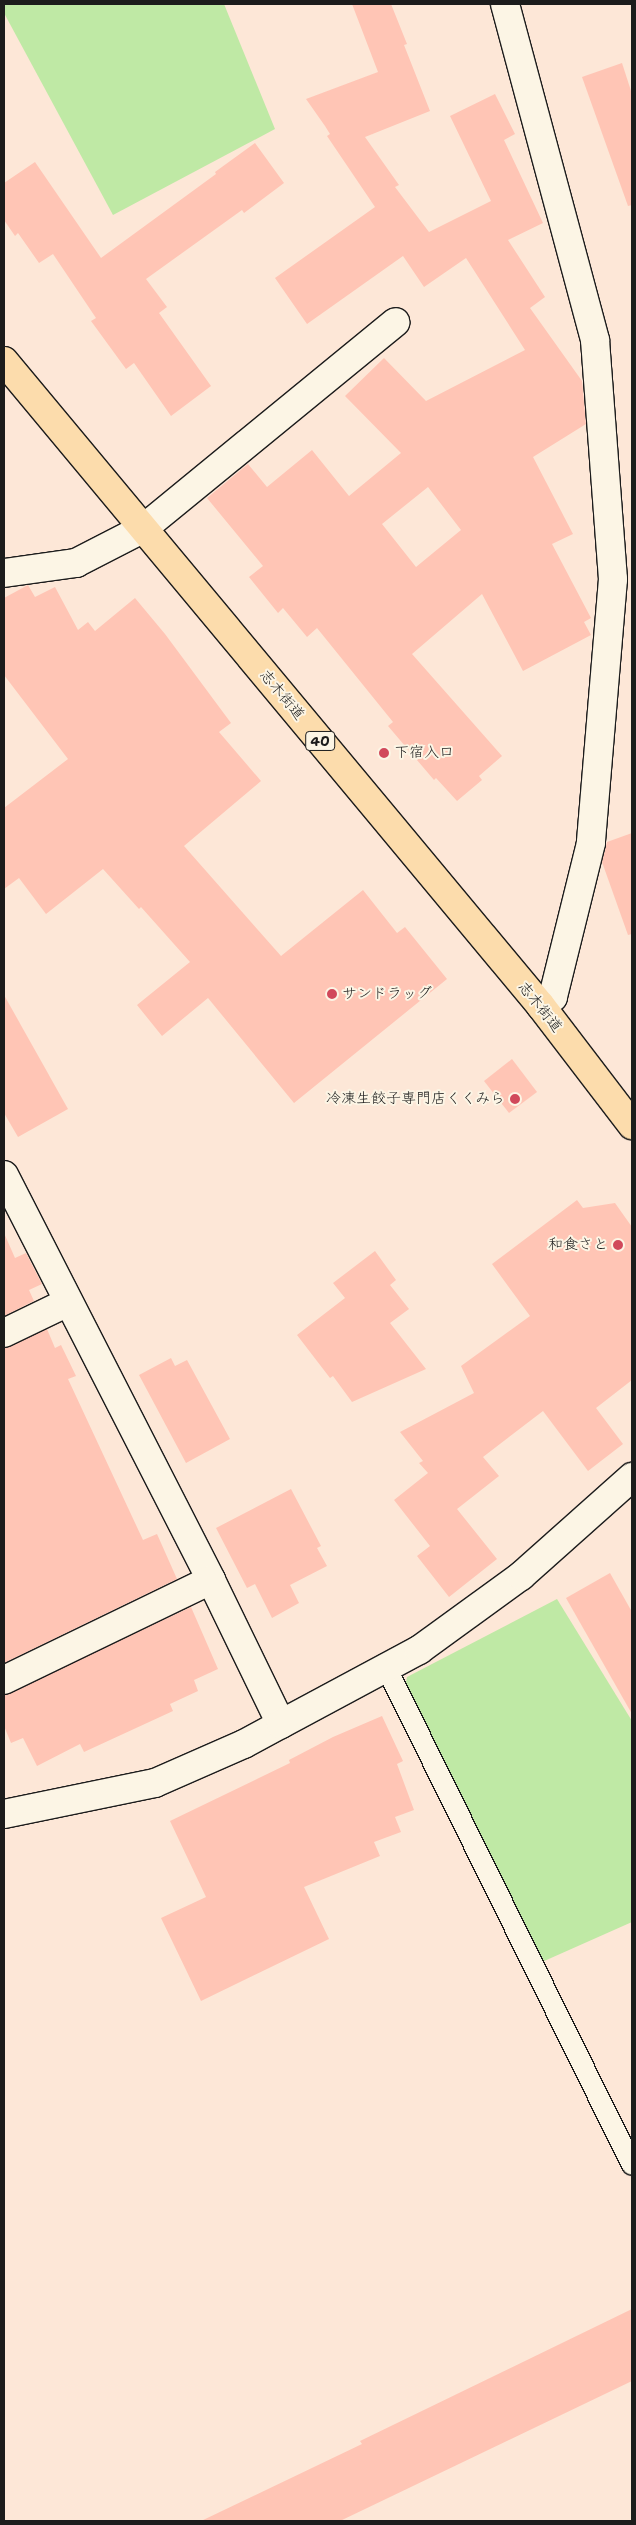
<!DOCTYPE html>
<html>
<head>
<meta charset="utf-8">
<style>
	body { margin:0 }
	#map { position:relative; width:636px; height:2525px; overflow:hidden; background:#fde7d7; font-family:"Shantell Sans","Klee One",sans-serif }
	div>[style] { position:absolute }
	[style*='--x'] { left:calc(var(--x)*1px); top:calc(var(--y)*1px); width:calc(var(--w)*1px); rotate:calc(var(--a)*1deg) }
	.green>* { inset:0; background:#bfe9a5 }
	.building>* { inset:0; background:#ffc5b5 }
	.roads { filter:drop-shadow(1px 0 #1c1c1c) drop-shadow(-1px 0 #1c1c1c) drop-shadow(0 1px #1c1c1c) drop-shadow(0 -1px #1c1c1c) }
	.lane>* { height:20px; margin:-10px; padding:0 10px; transform-origin:10px; border-radius:10px; background:#fcf5e5 }
	.street>* { height:28px; margin:-14px; padding:0 14px; transform-origin:14px; border-radius:14px; background:#fcf5e5 }
	.secondary>* { height:28px; margin:-14px; padding:0 14px; transform-origin:14px; border-radius:14px; background:#fcf5e5 }
	.primary>* { height:28px; margin:-14px; padding:0 14px; transform-origin:14px; border-radius:14px; background:#fcdcac }
	.dots>* { width:14px; height:14px; translate:-50% -50%; box-sizing:border-box; border:2px solid #fcf5e5; border-radius:50% }
	span { translate:-50% -50%; white-space:nowrap; text-align:center; line-height:1.15; -webkit-text-stroke:4px #fcf5e5; paint-order:stroke }
	.shield-label span { padding:1px 4px; background:#fcf5e5; border:1px solid; border-radius:4px; -webkit-text-stroke-width:0 }
	.shield-label { font-size:14px; color:#1c1c1c; font-weight:700 }
	.street-label { font-size:15px; color:#1c1c1c }
	.poi-label { font-size:15px; color:#1c1c1c }
	.left { translate:0 -50%; text-align:left }
	.right { translate:-100% -50%; text-align:right }
	.frame { position:absolute; inset:0; border:5px solid #1c1c1c; pointer-events:none }
</style>
</head>
<body>
<div id="map">
	<div class="green">
		<i style="clip-path:polygon(4px 4px,224px 4px,275px 129px,113px 215px,4px 13px)"></i>
		<i style="clip-path:polygon(557px 1599px,632px 1721px,632px 1922px,542px 1962px,405px 1688px,407px 1677px)"></i>
	</div>
	<div class="building">
		<i style="clip-path:polygon(evenodd,352px 4px,391px 4px,407px 44px,404px 45px,430px 111px,365px 137px,399px 185px,395px 187px,429px 232px,491px 201px,450px 116px,495px 94px,515px 134px,504px 140px,543px 223px,508px 240px,545px 297px,530px 308px,582px 381px,586px 424px,533px 457px,573px 534px,552px 544px,591px 618px,584px 622px,591px 635px,523px 671px,482px 594px,412px 654px,502px 756px,479px 776px,482px 780px,457px 801px,436px 778px,434px 780px,388px 726px,393px 722px,317px 628px,307px 637px,283px 608px,278px 613px,249px 577px,263px 566px,207px 498px,248px 464px,267px 487px,312px 450px,349px 496px,401px 453px,345px 396px,384px 358px,426px 401px,525px 350px,466px 258px,424px 287px,403px 256px,307px 324px,275px 278px,375px 207px,327px 136px,330px 134px,325px 126px,306px 99px,378px 72px,352px 4px,428px 487px,461px 530px,416px 567px,382px 524px,428px 487px)"></i>
		<i style="clip-path:polygon(622px 63px,632px 94px,632px 205px,628px 206px,582px 77px)"></i>
		<i style="clip-path:polygon(255px 143px,284px 183px,244px 213px,242px 210px,146px 279px,167px 307px,159px 313px,211px 386px,171px 416px,134px 363px,126px 369px,91px 321px,96px 318px,53px 254px,39px 263px,18px 233px,15px 236px,4px 220px,4px 183px,35px 162px,101px 258px,216px 174px,215px 172px)"></i>
		<i style="clip-path:polygon(28px 585px,35px 597px,55px 587px,78px 630px,88px 622px,95px 631px,135px 598px,165px 634px,231px 723px,219px 732px,261px 781px,184px 846px,281px 956px,363px 890px,397px 933px,405px 927px,447px 979px,294px 1103px,208px 998px,162px 1036px,137px 1005px,190px 962px,141px 907px,139px 909px,103px 869px,46px 914px,19px 878px,4px 889px,4px 808px,68px 759px,4px 675px,4px 598px)"></i>
		<i style="clip-path:polygon(632px 833px,632px 934px,628px 935px,602px 862px,607px 842px)"></i>
		<i style="clip-path:polygon(4px 995px,68px 1109px,18px 1137px,4px 1113px)"></i>
		<i style="clip-path:polygon(512px 1059px,537px 1092px,509px 1113px,484px 1081px)"></i>
		<i style="clip-path:polygon(577px 1200px,583px 1208px,615px 1203px,632px 1227px,632px 1380px,596px 1408px,623px 1444px,588px 1471px,543px 1411px,483px 1457px,499px 1476px,457px 1509px,497px 1559px,449px 1597px,417px 1556px,430px 1546px,394px 1500px,428px 1473px,419px 1463px,423px 1461px,400px 1432px,474px 1393px,461px 1366px,530px 1316px,492px 1264px)"></i>
		<i style="clip-path:polygon(4px 1233px,15px 1258px,26px 1253px,42px 1284px,29px 1290px,34px 1301px,4px 1316px)"></i>
		<i style="clip-path:polygon(375px 1251px,396px 1280px,390px 1285px,409px 1309px,390px 1323px,426px 1369px,352px 1402px,333px 1376px,330px 1378px,297px 1335px,345px 1298px,333px 1283px)"></i>
		<i style="clip-path:polygon(47px 1329px,55px 1348px,61px 1345px,76px 1376px,68px 1379px,143px 1540px,157px 1534px,177px 1579px,4px 1663px,4px 1348px)"></i>
		<i style="clip-path:polygon(171px 1358px,175px 1366px,187px 1360px,230px 1439px,186px 1463px,139px 1375px)"></i>
		<i style="clip-path:polygon(291px 1489px,321px 1546px,317px 1548px,327px 1566px,290px 1585px,299px 1603px,272px 1618px,255px 1584px,247px 1588px,216px 1528px)"></i>
		<i style="clip-path:polygon(610px 1573px,632px 1612px,632px 1714px,566px 1598px)"></i>
		<i style="clip-path:polygon(191px 1607px,218px 1669px,194px 1680px,198px 1691px,170px 1704px,173px 1711px,84px 1752px,80px 1744px,37px 1766px,23px 1738px,11px 1743px,4px 1726px,4px 1695px)"></i>
		<i style="clip-path:polygon(382px 1716px,403px 1761px,397px 1764px,414px 1810px,395px 1817px,401px 1832px,374px 1842px,380px 1856px,304px 1887px,329px 1939px,201px 2001px,161px 1918px,206px 1897px,170px 1821px,290px 1763px,289px 1760px,333px 1737px)"></i>
		<i style="clip-path:polygon(632px 2309px,632px 2381px,340px 2521px,201px 2521px,362px 2444px,360px 2441px)"></i>
	</div>
	<div class="roads">
		<div class="lane">
			<i style="--x:386;--y:1667;--w:555;--a:63.71"></i>
		</div>
		<div class="street">
			<i style="--x:505;--y:4;--w:348;--a:75"></i>
			<i style="--x:595;--y:340;--w:240;--a:85.7"></i>
			<i style="--x:613;--y:579;--w:265;--a:94.8"></i>
			<i style="--x:591;--y:843;--w:159;--a:103.9"></i>
			<i style="--x:553;--y:997;--w:15;--a:143"></i>
			<i style="--x:4;--y:573;--w:73;--a:-7.9"></i>
			<i style="--x:76;--y:563;--w:76;--a:-27.2"></i>
			<i style="--x:144;--y:528;--w:325;--a:-39.3"></i>
			<i style="--x:4;--y:1175;--w:455;--a:62.9"></i>
			<i style="--x:211;--y:1580;--w:160;--a:64.1"></i>
			<i style="--x:4;--y:1333;--w:71;--a:-25.8"></i>
			<i style="--x:4;--y:1680;--w:230;--a:-25.8"></i>
		</div>
		<div class="secondary">
			<i style="--x:4;--y:1814;--w:154;--a:-11.6"></i>
			<i style="--x:155;--y:1783;--w:97;--a:-23.7"></i>
			<i style="--x:244;--y:1744;--w:42;--a:-28.4"></i>
			<i style="--x:281;--y:1724;--w:157;--a:-28.2"></i>
			<i style="--x:419;--y:1650;--w:126;--a:-36"></i>
			<i style="--x:521;--y:1576;--w:149;--a:-41.7"></i>
		</div>
		<div class="primary">
			<i style="--x:4;--y:361;--w:839;--a:50.22"></i>
			<i style="--x:541;--y:1006;--w:150;--a:52.6"></i>
		</div>
	</div>
	<div class="dots">
		<i style="left:384px;top:753px;background:#d1495b"></i>
		<i style="left:332px;top:994px;background:#d1495b"></i>
		<i style="left:515px;top:1099px;background:#d1495b"></i>
		<i style="left:618px;top:1245px;background:#d1495b"></i>
	</div>
	<div class="shield-label">
		<span style="left:320px;top:741px">40</span>
	</div>
	<div class="street-label">
		<span style="left:282px;top:695px;rotate:50deg">志木街道</span>
		<span style="left:540px;top:1007px;rotate:51deg">志木街道</span>
	</div>
	<div class="poi-label">
		<span class="left" style="left:394px;top:753px">下宿入口</span>
		<span class="left" style="left:342px;top:994px">サンドラッグ</span>
		<span class="right" style="left:505px;top:1099px">冷凍生餃子専門店くくみら</span>
		<span class="right" style="left:608px;top:1245px">和食さと</span>
	</div>
	<div class="frame"></div>
</div>
</body>
</html>
